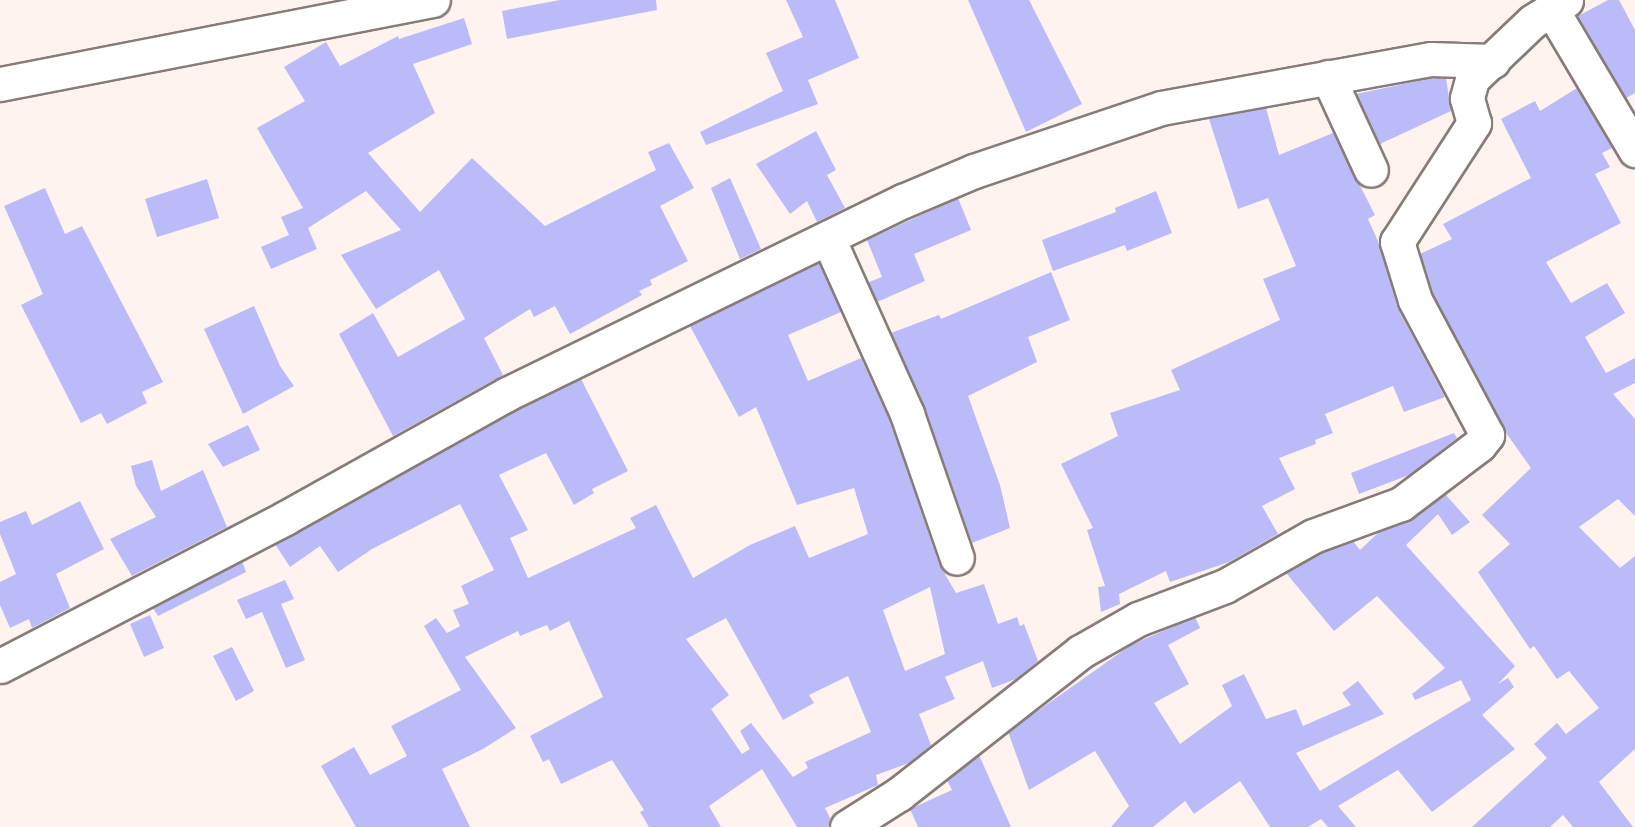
<!DOCTYPE html>
<html>
<head>
<meta charset="utf-8">
<style>
	body { margin:0 }
	#map { position:relative; width:1635px; height:827px; overflow:hidden; background:#fef3ef; font-family:"Roboto Condensed",sans-serif }
	div>[style] { position:absolute }
	[style*='--x'] { left:calc(var(--x)*1px); top:calc(var(--y)*1px); width:calc(var(--w)*1px); rotate:calc(var(--a)*1deg) }
	.building>* { inset:0; background:#bcbbfa }
	.roads { filter:drop-shadow(2px 0 #877c77) drop-shadow(-2px 0 #877c77) drop-shadow(0 2px #877c77) drop-shadow(0 -2px #877c77) }
	.minor>* { height:33px; margin:-16.5px; padding:0 16.5px; transform-origin:16.5px; border-radius:16.5px; background:#fff }
	span { translate:-50% -50%; white-space:nowrap; text-align:center; line-height:1.15; -webkit-text-stroke:5px #fff; paint-order:stroke }
</style>
</head>
<body>
<div id="map">
	<div class="building">
		<i style="clip-path:polygon(560px 0,656px 0,657px 10px,507px 39px,502px 11px)"></i>
		<i style="clip-path:polygon(786px 0,835px 0,859px 58px,808px 80px,818px 104px,706px 145px,700px 132px,783px 91px,766px 53px,803px 37px)"></i>
		<i style="clip-path:polygon(968px 0,1029px 0,1082px 104px,1026px 132px)"></i>
		<i style="clip-path:polygon(1608px 0,1619px 0,1635px 30px,1635px 93px,1626px 98px,1578px 16px)"></i>
		<i style="clip-path:polygon(464px 18px,472px 44px,413px 64px,435px 113px,368px 153px,420px 212px,472px 158px,545px 226px,656px 170px,648px 152px,669px 143px,694px 188px,660px 206px,688px 261px,650px 280px,652px 285px,639px 291px,642px 295px,570px 334px,555px 306px,534px 317px,530px 309px,484px 338px,503px 375px,393px 436px,339px 334px,373px 313px,398px 357px,465px 319px,439px 270px,376px 309px,341px 255px,401px 230px,366px 191px,308px 228px,317px 249px,271px 269px,261px 247px,289px 235px,281px 217px,303px 208px,257px 128px,305px 101px,284px 67px,326px 42px,340px 66px,398px 36px,399px 39px)"></i>
		<i style="clip-path:polygon(1432px 78px,1446px 78px,1451px 111px,1380px 144px,1356px 94px)"></i>
		<i style="clip-path:polygon(1577px 88px,1612px 148px,1602px 153px,1610px 167px,1595px 174px,1621px 223px,1546px 262px,1571px 303px,1607px 283px,1625px 313px,1585px 337px,1606px 373px,1635px 358px,1635px 383px,1613px 394px,1635px 419px,1635px 516px,1618px 499px,1579px 527px,1620px 568px,1635px 556px,1635px 749px,1599px 782px,1633px 827px,1573px 827px,1563px 815px,1550px 827px,1472px 827px,1547px 758px,1534px 744px,1557px 723px,1566px 734px,1599px 708px,1569px 671px,1557px 679px,1534px 646px,1530px 649px,1478px 572px,1510px 544px,1482px 515px,1531px 468px,1504px 430px,1432px 293px,1420px 254px,1452px 239px,1443px 224px,1531px 178px,1501px 119px,1535px 101px,1540px 111px)"></i>
		<i style="clip-path:polygon(1266px 108px,1279px 155px,1333px 133px,1375px 215px,1368px 219px,1378px 241px,1398px 309px,1445px 397px,1404px 412px,1393px 386px,1325px 414px,1333px 433px,1315px 440px,1316px 444px,1279px 458px,1295px 489px,1262px 506px,1278px 534px,1229px 562px,1170px 582px,1166px 571px,1119px 594px,1120px 604px,1101px 612px,1098px 587px,1105px 586px,1087px 530px,1093px 528px,1061px 464px,1118px 436px,1110px 413px,1180px 390px,1171px 370px,1280px 320px,1263px 279px,1296px 266px,1268px 198px,1238px 209px,1209px 119px)"></i>
		<i style="clip-path:polygon(816px 131px,836px 170px,827px 175px,845px 208px,817px 222px,807px 201px,790px 214px,756px 164px)"></i>
		<i style="clip-path:polygon(730px 178px,761px 249px,740px 259px,711px 188px)"></i>
		<i style="clip-path:polygon(207px 179px,219px 218px,157px 237px,145px 199px)"></i>
		<i style="clip-path:polygon(45px 188px,65px 234px,82px 226px,163px 382px,142px 392px,147px 403px,107px 424px,101px 413px,81px 423px,21px 305px,43px 294px,4px 206px)"></i>
		<i style="clip-path:polygon(1156px 191px,1172px 233px,1127px 251px,1125px 245px,1053px 271px,1042px 240px,1116px 212px,1115px 208px)"></i>
		<i style="clip-path:polygon(958px 198px,971px 230px,914px 254px,925px 281px,877px 302px,869px 282px,882px 277px,867px 240px)"></i>
		<i style="clip-path:polygon(evenodd,819px 263px,841px 312px,788px 335px,808px 381px,861px 358px,890px 421px,939px 564px,956px 593px,984px 584px,998px 624px,1017px 617px,1020px 626px,1024px 624px,1038px 661px,1016px 679px,992px 688px,983px 661px,945px 677px,955px 699px,919px 714px,931px 745px,909px 763px,876px 775px,878px 785px,825px 808px,830px 818px,828px 827px,797px 827px,762px 769px,709px 806px,721px 827px,649px 827px,640px 812px,644px 810px,612px 760px,561px 784px,549px 759px,543px 762px,530px 736px,603px 697px,569px 621px,550px 631px,547px 625px,520px 636px,518px 631px,465px 657px,516px 728px,483px 749px,442px 769px,470px 827px,356px 827px,321px 766px,354px 747px,370px 775px,407px 756px,391px 726px,461px 690px,424px 626px,436px 618px,447px 633px,460px 626px,453px 610px,469px 604px,461px 586px,494px 570px,460px 504px,372px 549px,338px 572px,320px 546px,290px 567px,275px 544px,516px 411px,581px 379px,628px 471px,592px 489px,594px 493px,574px 505px,546px 453px,499px 475px,528px 530px,510px 538px,528px 578px,636px 528px,630px 518px,656px 505px,693px 578px,750px 545px,795px 526px,809px 558px,868px 534px,854px 488px,797px 505px,756px 407px,739px 417px,690px 326px,819px 263px,930px 587px,945px 654px,905px 671px,883px 610px,930px 587px,819px 263px,726px 618px,783px 720px,814px 703px,809px 695px,848px 676px,871px 732px,805px 762px,808px 768px,793px 777px,751px 723px,740px 731px,750px 749px,742px 754px,711px 709px,729px 695px,686px 639px,726px 618px)"></i>
		<i style="clip-path:polygon(1051px 272px,1070px 320px,1028px 337px,1037px 362px,968px 396px,1000px 485px,1010px 528px,972px 543px,925px 408px,891px 333px,939px 315px,941px 319px)"></i>
		<i style="clip-path:polygon(254px 306px,280px 366px,294px 386px,243px 414px,204px 329px)"></i>
		<i style="clip-path:polygon(248px 425px,260px 450px,223px 467px,208px 444px)"></i>
		<i style="clip-path:polygon(1454px 433px,1457px 438px,1409px 475px,1359px 494px,1351px 473px)"></i>
		<i style="clip-path:polygon(152px 460px,161px 491px,203px 470px,227px 527px,132px 576px,110px 539px,156px 517px,136px 486px,131px 466px)"></i>
		<i style="clip-path:polygon(1445px 494px,1470px 522px,1452px 535px,1438px 514px,1406px 545px,1515px 666px,1498px 684px,1508px 678px,1514px 687px,1482px 715px,1515px 749px,1432px 812px,1398px 770px,1338px 806px,1356px 827px,1328px 827px,1321px 819px,1308px 827px,1270px 827px,1240px 781px,1194px 814px,1185px 801px,1153px 827px,1111px 827px,1129px 806px,1095px 751px,1029px 790px,1008px 732px,1131px 645px,1195px 617px,1200px 628px,1168px 645px,1189px 684px,1154px 703px,1180px 744px,1232px 706px,1222px 685px,1244px 674px,1266px 719px,1296px 709px,1303px 726px,1351px 705px,1342px 693px,1358px 681px,1384px 714px,1296px 753px,1320px 791px,1471px 700px,1461px 680px,1415px 700px,1412px 694px,1445px 668px,1377px 596px,1334px 631px,1286px 573px,1321px 553px,1353px 541px,1360px 550px,1379px 532px,1412px 519px)"></i>
		<i style="clip-path:polygon(80px 501px,104px 549px,56px 574px,70px 608px,32px 628px,29px 619px,10px 628px,0 605px,0 582px,16px 574px,0 534px,0 522px,26px 511px,32px 525px)"></i>
		<i style="clip-path:polygon(242px 561px,246px 572px,158px 616px,153px 608px)"></i>
		<i style="clip-path:polygon(285px 580px,294px 599px,281px 604px,305px 660px,286px 668px,262px 612px,246px 619px,237px 600px)"></i>
		<i style="clip-path:polygon(150px 615px,164px 648px,144px 657px,130px 624px)"></i>
		<i style="clip-path:polygon(232px 647px,254px 691px,236px 701px,213px 656px)"></i>
		<i style="clip-path:polygon(979px 755px,1011px 827px,918px 827px,910px 809px,952px 790px,947px 780px)"></i>
	</div>
	<div class="roads">
		<div class="minor">
			<i style="--x:1552;--y:10;--w:163;--a:59.3"></i>
			<i style="--x:1328;--y:77;--w:102;--a:65.2"></i>
			<i style="--x:0;--y:84;--w:441;--a:-11"></i>
			<i style="--x:828;--y:238;--w:193;--a:65.8"></i>
			<i style="--x:907;--y:414;--w:152;--a:70.9"></i>
			<i style="--x:0;--y:666;--w:321;--a:-27.4"></i>
			<i style="--x:285;--y:518;--w:254;--a:-29.2"></i>
			<i style="--x:507;--y:394;--w:441;--a:-26"></i>
			<i style="--x:903;--y:201;--w:77;--a:-22.9"></i>
			<i style="--x:974;--y:171;--w:197;--a:-18.6"></i>
			<i style="--x:1161;--y:108;--w:274;--a:-10.3"></i>
			<i style="--x:1431;--y:59;--w:62;--a:1.8"></i>
			<i style="--x:847;--y:827;--w:62;--a:-32.4"></i>
			<i style="--x:899;--y:794;--w:230;--a:-38.1"></i>
			<i style="--x:1080;--y:652;--w:67;--a:-29.6"></i>
			<i style="--x:1138;--y:619;--w:93;--a:-20.8"></i>
			<i style="--x:1225;--y:586;--w:101;--a:-29.6"></i>
			<i style="--x:1313;--y:536;--w:94;--a:-20"></i>
			<i style="--x:1401;--y:504;--w:98;--a:-37.1"></i>
			<i style="--x:1479;--y:445;--w:13;--a:-51"></i>
			<i style="--x:1487;--y:435;--w:153;--a:-118.1"></i>
			<i style="--x:1415;--y:300;--w:61;--a:-107.2"></i>
			<i style="--x:1397;--y:242;--w:142;--a:-57.1"></i>
			<i style="--x:1474;--y:123;--w:26;--a:-106"></i>
			<i style="--x:1467;--y:98;--w:20;--a:-75"></i>
			<i style="--x:1472;--y:79;--w:84;--a:-43.6"></i>
			<i style="--x:1533;--y:21;--w:39;--a:-32"></i>
		</div>
	</div>
</div>
</body>
</html>
